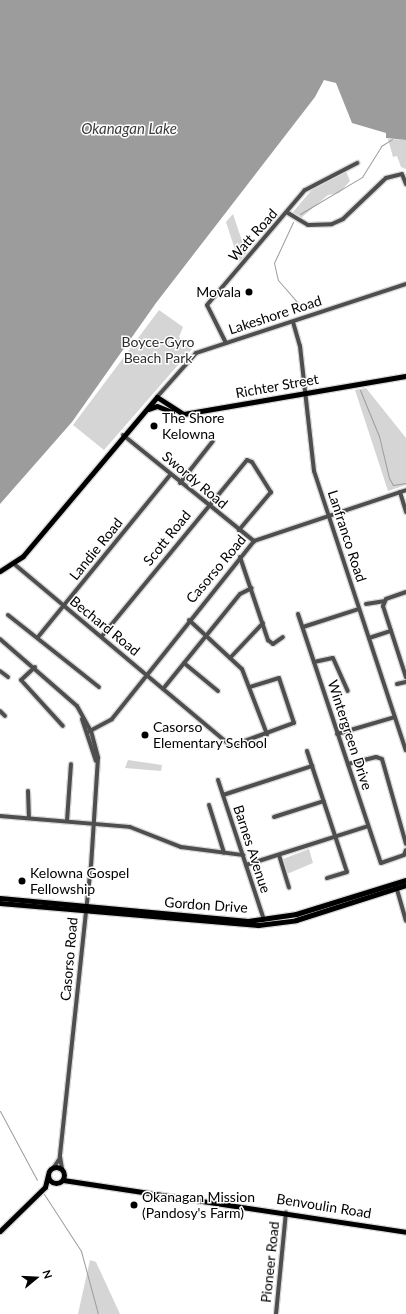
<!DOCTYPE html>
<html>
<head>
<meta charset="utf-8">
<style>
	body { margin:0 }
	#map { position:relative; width:406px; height:1314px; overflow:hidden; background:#fff; font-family:Lato,sans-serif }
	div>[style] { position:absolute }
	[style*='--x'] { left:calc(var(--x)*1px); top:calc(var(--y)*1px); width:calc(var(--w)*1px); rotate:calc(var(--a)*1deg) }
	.green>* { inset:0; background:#d5d5d5 }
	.water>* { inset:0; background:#9c9c9c }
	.stream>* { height:1px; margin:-0.5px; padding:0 0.5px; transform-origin:0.5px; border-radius:0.5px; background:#9c9c9c }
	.roads { filter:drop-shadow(1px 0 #dbdbdb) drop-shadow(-1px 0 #dbdbdb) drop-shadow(0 1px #dbdbdb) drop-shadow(0 -1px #dbdbdb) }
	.minor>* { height:4px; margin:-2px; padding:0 2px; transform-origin:2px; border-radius:2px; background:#4e4e4e }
	.major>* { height:5px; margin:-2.5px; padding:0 2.5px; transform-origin:2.5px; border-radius:2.5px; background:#000 }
	.major>.ring { margin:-2.5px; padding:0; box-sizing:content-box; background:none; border:5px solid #000; border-radius:50% }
	.dots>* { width:11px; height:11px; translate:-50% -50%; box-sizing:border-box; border:2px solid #fff; border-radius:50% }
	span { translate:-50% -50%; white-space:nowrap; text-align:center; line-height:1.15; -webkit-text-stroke:3px #fff; paint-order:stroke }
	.street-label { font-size:14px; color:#000 }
	.poi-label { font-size:14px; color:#000 }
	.right { translate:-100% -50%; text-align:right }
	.left { translate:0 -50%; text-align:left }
	.park-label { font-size:14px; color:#2c2c2c }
	.water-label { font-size:15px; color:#3d3d3d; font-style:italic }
	.north { position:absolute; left:16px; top:1258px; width:40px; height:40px; -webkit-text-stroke:3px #fff; paint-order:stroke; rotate:72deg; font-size:11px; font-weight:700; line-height:16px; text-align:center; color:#000 }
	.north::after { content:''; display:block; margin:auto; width:14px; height:18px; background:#000; clip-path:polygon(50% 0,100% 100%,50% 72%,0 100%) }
</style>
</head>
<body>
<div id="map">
	<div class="green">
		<i style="clip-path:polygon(388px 139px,406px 140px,406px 169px,401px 167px,397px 156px,393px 157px)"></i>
		<i style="clip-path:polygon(346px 171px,350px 181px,339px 193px,328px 195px,301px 218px,293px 212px,315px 186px)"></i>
		<i style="clip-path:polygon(233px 214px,246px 253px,239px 262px,226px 222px)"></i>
		<i style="clip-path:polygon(159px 310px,183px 327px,179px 337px,192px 349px,104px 450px,73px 425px)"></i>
		<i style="clip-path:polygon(366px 388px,406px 438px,406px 485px,388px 491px,355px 390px)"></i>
		<i style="clip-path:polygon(128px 760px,162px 765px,161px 771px,125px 768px)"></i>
		<i style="clip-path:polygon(309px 849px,313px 863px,287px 874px,283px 859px)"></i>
		<i style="clip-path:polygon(90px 1260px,96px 1262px,120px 1314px,78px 1314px)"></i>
	</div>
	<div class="water">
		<i style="clip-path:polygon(0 0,406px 0,406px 140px,386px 138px,386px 133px,352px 123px,336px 83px,324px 80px,315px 97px,156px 303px,72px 422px,0 504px)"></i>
	</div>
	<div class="stream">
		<i style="--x:300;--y:214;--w:72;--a:-30.8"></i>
		<i style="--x:362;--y:177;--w:36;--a:-58"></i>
		<i style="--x:381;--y:146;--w:13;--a:-32"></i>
		<i style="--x:293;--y:222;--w:45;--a:114.9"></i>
		<i style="--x:274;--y:263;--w:17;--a:77"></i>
		<i style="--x:278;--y:280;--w:38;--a:49"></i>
		<i style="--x:360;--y:390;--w:50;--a:67.6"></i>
		<i style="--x:379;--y:436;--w:43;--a:76.6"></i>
		<i style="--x:389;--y:478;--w:8;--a:60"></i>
		<i style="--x:393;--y:485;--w:13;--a:-9"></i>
		<i style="--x:0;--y:1111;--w:78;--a:61.8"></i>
		<i style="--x:44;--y:1194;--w:68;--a:57"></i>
		<i style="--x:81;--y:1251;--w:65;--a:74.9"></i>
	</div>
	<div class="roads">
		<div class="minor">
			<i style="--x:288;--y:213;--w:23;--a:31"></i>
			<i style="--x:308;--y:225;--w:24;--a:-2"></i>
			<i style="--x:332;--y:224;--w:12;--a:-24"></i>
			<i style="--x:343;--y:219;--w:59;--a:-43.6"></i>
			<i style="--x:386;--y:178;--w:16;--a:-14"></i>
			<i style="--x:402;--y:174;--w:11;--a:68"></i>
			<i style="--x:293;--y:322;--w:25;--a:74"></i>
			<i style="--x:300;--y:346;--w:126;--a:83.6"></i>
			<i style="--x:314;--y:471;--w:294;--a:71.8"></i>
			<i style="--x:226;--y:343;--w:42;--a:-116.6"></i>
			<i style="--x:207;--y:305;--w:151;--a:-49.6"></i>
			<i style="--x:305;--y:190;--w:59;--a:-27.4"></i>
			<i style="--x:157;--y:397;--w:59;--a:-48.4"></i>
			<i style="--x:196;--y:353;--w:221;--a:-18.2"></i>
			<i style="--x:123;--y:435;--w:169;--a:39"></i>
			<i style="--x:180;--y:483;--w:53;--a:-51.8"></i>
			<i style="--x:400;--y:492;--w:21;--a:73"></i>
			<i style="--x:240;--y:557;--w:88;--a:71.4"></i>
			<i style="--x:268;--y:640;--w:6;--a:39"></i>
			<i style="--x:273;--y:644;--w:12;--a:-35"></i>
			<i style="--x:13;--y:563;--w:285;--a:40"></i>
			<i style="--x:231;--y:746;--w:67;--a:-20.1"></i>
			<i style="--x:294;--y:723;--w:47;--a:-108.4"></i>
			<i style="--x:279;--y:678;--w:31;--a:163"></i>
			<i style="--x:406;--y:592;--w:21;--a:161"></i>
			<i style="--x:386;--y:599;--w:8;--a:113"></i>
			<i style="--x:383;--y:606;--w:75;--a:72.1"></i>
			<i style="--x:366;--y:604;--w:18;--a:-9"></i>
			<i style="--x:298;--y:614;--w:262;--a:71.6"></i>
			<i style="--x:381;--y:863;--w:24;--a:-19"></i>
			<i style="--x:404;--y:855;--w:5;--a:-68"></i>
			<i style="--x:8;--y:615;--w:116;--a:38.4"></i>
			<i style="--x:189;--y:620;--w:72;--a:42.8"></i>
			<i style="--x:242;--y:669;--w:70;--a:69"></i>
			<i style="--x:303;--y:627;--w:59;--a:-17.8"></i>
			<i style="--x:102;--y:636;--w:228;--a:-50.5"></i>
			<i style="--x:247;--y:460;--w:5;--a:22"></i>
			<i style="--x:252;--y:462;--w:36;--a:58"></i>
			<i style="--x:271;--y:492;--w:50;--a:130.1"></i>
			<i style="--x:38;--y:637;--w:209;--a:-50.8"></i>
			<i style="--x:369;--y:638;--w:23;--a:-18"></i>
			<i style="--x:0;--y:639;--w:102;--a:41"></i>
			<i style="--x:77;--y:706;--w:29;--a:61"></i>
			<i style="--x:91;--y:731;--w:28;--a:75"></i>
			<i style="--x:98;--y:758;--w:107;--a:93.7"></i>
			<i style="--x:91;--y:865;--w:294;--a:96.1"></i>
			<i style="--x:60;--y:1157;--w:11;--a:80"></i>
			<i style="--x:230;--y:658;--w:48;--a:-46.7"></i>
			<i style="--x:314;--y:662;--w:19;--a:-12"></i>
			<i style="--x:333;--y:658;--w:36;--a:66"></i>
			<i style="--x:184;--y:663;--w:44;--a:39.5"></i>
			<i style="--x:35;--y:667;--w:19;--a:137"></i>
			<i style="--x:21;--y:680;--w:62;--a:47.6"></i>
			<i style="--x:0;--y:671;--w:10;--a:37"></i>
			<i style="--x:397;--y:684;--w:9;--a:-13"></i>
			<i style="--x:163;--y:689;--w:122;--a:-51"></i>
			<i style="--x:240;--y:594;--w:13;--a:-27"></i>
			<i style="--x:0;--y:711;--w:7;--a:45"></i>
			<i style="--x:82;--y:719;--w:44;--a:71.6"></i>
			<i style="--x:88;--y:732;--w:27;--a:-28"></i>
			<i style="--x:112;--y:719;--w:228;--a:-51.4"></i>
			<i style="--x:254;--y:541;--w:160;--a:-18.5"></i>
			<i style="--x:337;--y:734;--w:60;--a:-16.3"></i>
			<i style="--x:307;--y:751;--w:127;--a:71.7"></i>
			<i style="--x:347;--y:872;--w:21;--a:163"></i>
			<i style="--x:348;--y:764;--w:29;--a:-14"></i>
			<i style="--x:376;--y:757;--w:6;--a:18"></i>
			<i style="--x:382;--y:759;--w:88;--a:74.2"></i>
			<i style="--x:218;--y:780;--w:147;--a:71.8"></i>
			<i style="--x:28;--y:791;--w:27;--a:88"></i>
			<i style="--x:223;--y:795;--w:94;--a:-18"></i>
			<i style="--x:209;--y:805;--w:50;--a:72.6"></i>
			<i style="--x:0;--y:816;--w:130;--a:4.8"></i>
			<i style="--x:130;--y:827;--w:55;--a:21.4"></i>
			<i style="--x:181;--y:847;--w:63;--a:7.4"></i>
			<i style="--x:274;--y:817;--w:52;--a:-17.7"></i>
			<i style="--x:67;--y:821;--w:57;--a:-86"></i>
			<i style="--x:279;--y:855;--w:34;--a:73"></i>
			<i style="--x:246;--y:865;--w:128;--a:-17.7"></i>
			<i style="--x:396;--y:886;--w:36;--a:74"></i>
			<i style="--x:54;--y:1167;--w:11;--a:-56"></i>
			<i style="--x:276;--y:1314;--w:102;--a:-84.4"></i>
		</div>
		<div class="major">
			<i style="--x:148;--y:409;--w:9;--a:-18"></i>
			<i style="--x:157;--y:406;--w:16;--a:22"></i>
			<i style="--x:0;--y:571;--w:27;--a:-33"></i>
			<i style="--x:23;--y:556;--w:208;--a:-49.9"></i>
			<i style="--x:157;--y:397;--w:31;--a:33"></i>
			<i style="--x:183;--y:414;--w:226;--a:-9.7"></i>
			<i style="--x:0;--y:898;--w:249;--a:5.3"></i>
			<i style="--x:248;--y:921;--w:49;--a:-8.3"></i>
			<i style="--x:296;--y:914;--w:115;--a:-17.2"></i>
			<i style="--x:0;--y:903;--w:259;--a:4.9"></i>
			<i style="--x:258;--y:925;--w:38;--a:-7"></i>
			<i style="--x:296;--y:920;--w:115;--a:-17.7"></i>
			<i class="ring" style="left:48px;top:1167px;width:11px;height:11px"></i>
			<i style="--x:63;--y:1180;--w:347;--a:8.6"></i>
			<i style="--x:0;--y:1231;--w:63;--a:-44.4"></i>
			<i style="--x:45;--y:1187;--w:12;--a:-76"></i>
		</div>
	</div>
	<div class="dots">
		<i style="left:249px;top:292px;background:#000"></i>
		<i style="left:154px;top:426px;background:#000"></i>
		<i style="left:145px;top:735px;background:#000"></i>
		<i style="left:22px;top:881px;background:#000"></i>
		<i style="left:134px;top:1205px;background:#000"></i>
	</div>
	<div class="street-label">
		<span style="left:253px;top:235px;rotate:-48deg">Watt Road</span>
		<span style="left:275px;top:315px;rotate:-18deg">Lakeshore Road</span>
		<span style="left:277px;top:386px;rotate:-10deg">Richter Street</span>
		<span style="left:195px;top:480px;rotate:40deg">Swordy Road</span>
		<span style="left:347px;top:536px;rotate:72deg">Lanfranco Road</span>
		<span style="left:167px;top:538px;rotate:-51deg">Scott Road</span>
		<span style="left:96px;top:549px;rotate:-51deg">Landie Road</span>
		<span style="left:216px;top:569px;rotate:-50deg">Casorso Road</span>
		<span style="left:105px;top:626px;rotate:39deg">Bechard Road</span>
		<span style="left:350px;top:735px;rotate:72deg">Wintergreen Drive</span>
		<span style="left:252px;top:849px;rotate:72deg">Barnes Avenue</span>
		<span style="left:206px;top:905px;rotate:4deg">Gordon Drive</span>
		<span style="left:69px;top:959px;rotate:-85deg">Casorso Road</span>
		<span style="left:324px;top:1206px;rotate:9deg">Benvoulin Road</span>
		<span style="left:270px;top:1262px;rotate:-84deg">Pioneer Road</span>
	</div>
	<div class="poi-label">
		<span class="right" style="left:241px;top:292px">Movala</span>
		<span class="left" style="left:162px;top:426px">The Shore<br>Kelowna</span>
		<span class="left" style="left:153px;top:735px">Casorso<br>Elementary School</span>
		<span class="left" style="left:30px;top:881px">Kelowna Gospel<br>Fellowship</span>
		<span class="left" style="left:142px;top:1205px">Okanagan Mission<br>(Pandosy's Farm)</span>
	</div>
	<div class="park-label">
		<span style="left:158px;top:350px">Boyce-Gyro<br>Beach Park</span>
	</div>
	<div class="water-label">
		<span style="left:129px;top:129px">Okanagan Lake</span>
	</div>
	<div class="north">N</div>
</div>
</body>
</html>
